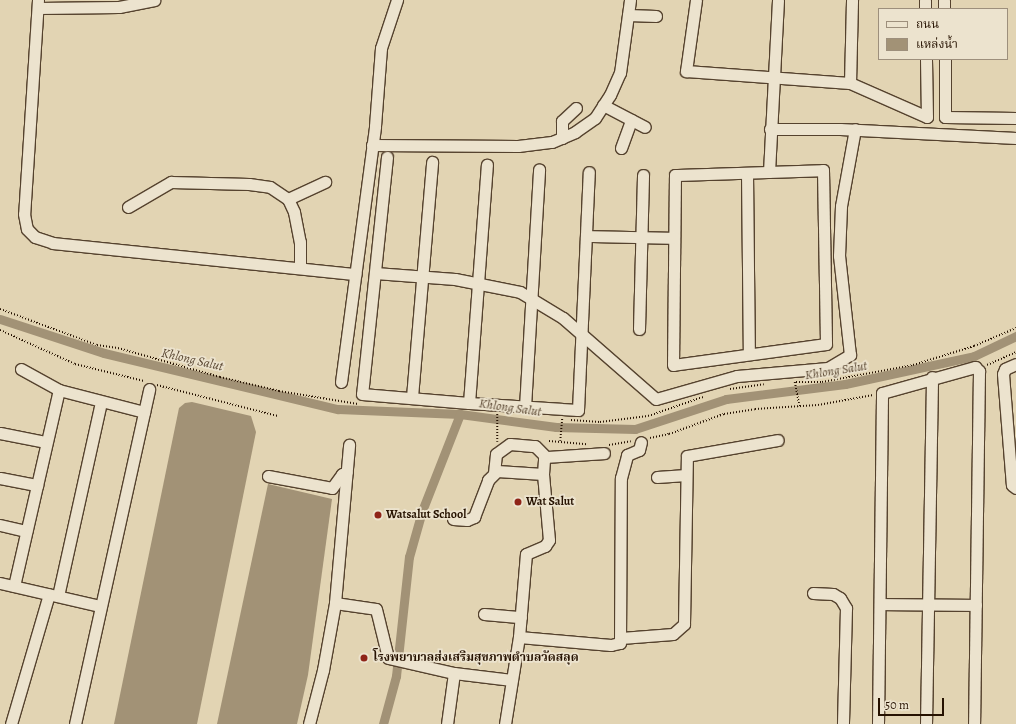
<!DOCTYPE html>
<html>
<head>
<meta charset="utf-8">
<style>
	body { margin:0 }
	#map { position:relative; width:1016px; height:724px; overflow:hidden; background:#e2d4b3; font-family:Alegreya,"Noto Serif Thai",serif }
	div>[style] { position:absolute }
	[style*='--x'] { left:calc(var(--x)*1px); top:calc(var(--y)*1px); width:calc(var(--w)*1px); rotate:calc(var(--a)*1deg) }
	.water>* { inset:0; background:#a29276 }
	.canal>* { height:9px; margin:-4.5px; padding:0 4.5px; transform-origin:4.5px; border-radius:4.5px; background:#a29276 }
	.path>* { height:1.5px; margin-top:-0.75px; transform-origin:0; background:repeating-linear-gradient(90deg,#261201 0 1px,transparent 0 3px) }
	.roads { filter:drop-shadow(1px 0 #55422e) drop-shadow(-1px 0 #55422e) drop-shadow(0 1px #55422e) drop-shadow(0 -1px #55422e) }
	.minor>* { height:11px; margin:-5.5px; padding:0 5.5px; transform-origin:5.5px; border-radius:5.5px; background:#ece3ce }
	.dots>* { width:11px; height:11px; translate:-50% -50%; box-sizing:border-box; border:2px solid #ece3ce; border-radius:50% }
	span { translate:-50% -50%; white-space:nowrap; text-align:center; line-height:1.15; -webkit-text-stroke:3.5px #ece3ce; paint-order:stroke }
	.poi-label { font-size:12px; color:#261201; font-weight:700 }
	.left { translate:0 -50%; text-align:left }
	.water-label { font-size:13px; color:#584530; font-style:italic }
	.legend { position:absolute; left:878px; top:8px; width:130px; height:52px; box-sizing:border-box; background:#ece3ce; border:1px solid #9d8f7c; margin:0; padding:5px 7px; list-style:none; font-size:12px; color:#261201 }
	.legend li { display:flex; align-items:center; gap:8px; height:20px }
	.legend b { width:20px; border:1px solid #9d8f7c }
	.scale { position:absolute; left:878px; top:698px; width:66px; height:18px; box-sizing:border-box; border:2px solid #261201; border-top:0; padding-left:5px; font-size:12px; line-height:14px; white-space:nowrap; color:#261201; -webkit-text-stroke:3px #ece3ce; paint-order:stroke }
</style>
</head>
<body>
<div id="map">
	<div class="water">
		<i style="clip-path:polygon(192px 402px,251px 416px,256px 432px,197px 724px,114px 724px,179px 408px,185px 403px)"></i>
		<i style="clip-path:polygon(268px 484px,332px 499px,308px 675px,297px 724px,217px 724px)"></i>
	</div>
	<div class="canal">
		<i style="--x:0;--y:319;--w:109;--a:18.1"></i>
		<i style="--x:104;--y:353;--w:241;--a:13.5"></i>
		<i style="--x:338;--y:409;--w:122;--a:2.3"></i>
		<i style="--x:460;--y:414;--w:97;--a:7.7"></i>
		<i style="--x:556;--y:427;--w:79;--a:1.5"></i>
		<i style="--x:635;--y:429;--w:96;--a:-18.2"></i>
		<i style="--x:726;--y:399;--w:120;--a:-7.2"></i>
		<i style="--x:845;--y:384;--w:132;--a:-12.2"></i>
		<i style="--x:974;--y:356;--w:47;--a:-25.5"></i>
		<i style="--x:383;--y:724;--w:50;--a:-74.8"></i>
		<i style="--x:396;--y:676;--w:120;--a:-83.8"></i>
		<i style="--x:409;--y:557;--w:48;--a:-74.2"></i>
		<i style="--x:422;--y:511;--w:104;--a:-68.6"></i>
	</div>
	<div class="path">
		<i style="--x:0;--y:309;--w:103;--a:20.4"></i>
		<i style="--x:97;--y:345;--w:21;--a:8"></i>
		<i style="--x:118;--y:348;--w:106;--a:15.9"></i>
		<i style="--x:220;--y:377;--w:61;--a:13.3"></i>
		<i style="--x:279;--y:391;--w:80;--a:9.3"></i>
		<i style="--x:0;--y:330;--w:82;--a:24.4"></i>
		<i style="--x:75;--y:364;--w:71;--a:13.8"></i>
		<i style="--x:987;--y:365;--w:32;--a:-24"></i>
		<i style="--x:795;--y:382;--w:25;--a:79"></i>
		<i style="--x:796;--y:382;--w:26;--a:0"></i>
		<i style="--x:822;--y:382;--w:93;--a:-10.6"></i>
		<i style="--x:913;--y:365;--w:64;--a:-17.3"></i>
		<i style="--x:974;--y:346;--w:46;--a:-23.2"></i>
		<i style="--x:157;--y:385;--w:125;--a:14.4"></i>
		<i style="--x:730;--y:389;--w:34;--a:-8"></i>
		<i style="--x:571;--y:420;--w:29;--a:4"></i>
		<i style="--x:600;--y:422;--w:48;--a:-7.1"></i>
		<i style="--x:648;--y:416;--w:58;--a:-19.1"></i>
		<i style="--x:650;--y:438;--w:19;--a:-12"></i>
		<i style="--x:669;--y:434;--w:59;--a:-20"></i>
		<i style="--x:724;--y:414;--w:31;--a:-9"></i>
		<i style="--x:755;--y:409;--w:63;--a:-3.6"></i>
		<i style="--x:818;--y:405;--w:56;--a:-10.3"></i>
		<i style="--x:549;--y:441;--w:38;--a:5"></i>
		<i style="--x:560;--y:441;--w:23;--a:-85"></i>
		<i style="--x:497;--y:442;--w:28;--a:-90"></i>
		<i style="--x:609;--y:445;--w:22;--a:-10"></i>
	</div>
	<div class="roads">
		<div class="minor">
			<i style="--x:38;--y:0;--w:214;--a:93.7"></i>
			<i style="--x:24;--y:214;--w:15;--a:79"></i>
			<i style="--x:27;--y:229;--w:11;--a:45"></i>
			<i style="--x:35;--y:237;--w:19;--a:18"></i>
			<i style="--x:53;--y:243;--w:304;--a:5.9"></i>
			<i style="--x:696;--y:0;--w:72;--a:98"></i>
			<i style="--x:686;--y:71;--w:164;--a:4.2"></i>
			<i style="--x:850;--y:83;--w:84;--a:23.8"></i>
			<i style="--x:927;--y:117;--w:58;--a:-91"></i>
			<i style="--x:925;--y:0;--w:9;--a:90"></i>
			<i style="--x:944;--y:0;--w:9;--a:90"></i>
			<i style="--x:38;--y:8;--w:81;--a:-0.7"></i>
			<i style="--x:119;--y:7;--w:36;--a:-11"></i>
			<i style="--x:628;--y:15;--w:28;--a:2"></i>
			<i style="--x:945;--y:59;--w:58;--a:90"></i>
			<i style="--x:945;--y:117;--w:71;--a:0.8"></i>
			<i style="--x:850;--y:83;--w:83;--a:-88.6"></i>
			<i style="--x:603;--y:105;--w:47;--a:27.6"></i>
			<i style="--x:770;--y:129;--w:70;--a:0"></i>
			<i style="--x:840;--y:129;--w:176;--a:2.9"></i>
			<i style="--x:562;--y:138;--w:17;--a:-90"></i>
			<i style="--x:562;--y:121;--w:19;--a:-43"></i>
			<i style="--x:372;--y:145;--w:146;--a:0.4"></i>
			<i style="--x:518;--y:146;--w:34;--a:-7"></i>
			<i style="--x:552;--y:142;--w:25;--a:-23"></i>
			<i style="--x:575;--y:132;--w:24;--a:-35"></i>
			<i style="--x:595;--y:118;--w:27;--a:-57"></i>
			<i style="--x:610;--y:95;--w:24;--a:-66"></i>
			<i style="--x:620;--y:73;--w:74;--a:-82.2"></i>
			<i style="--x:621;--y:148;--w:30;--a:-70"></i>
			<i style="--x:387;--y:157;--w:238;--a:96"></i>
			<i style="--x:362;--y:394;--w:107;--a:4.8"></i>
			<i style="--x:469;--y:403;--w:109;--a:3.7"></i>
			<i style="--x:578;--y:410;--w:238;--a:-87.4"></i>
			<i style="--x:823;--y:170;--w:174;--a:89"></i>
			<i style="--x:826;--y:344;--w:154;--a:172.2"></i>
			<i style="--x:673;--y:365;--w:190;--a:-89.4"></i>
			<i style="--x:675;--y:175;--w:148;--a:-1.9"></i>
			<i style="--x:769;--y:172;--w:172;--a:-87"></i>
			<i style="--x:747;--y:173;--w:181;--a:89.4"></i>
			<i style="--x:288;--y:199;--w:41;--a:-24.7"></i>
			<i style="--x:128;--y:207;--w:50;--a:-30.2"></i>
			<i style="--x:171;--y:182;--w:78;--a:1.5"></i>
			<i style="--x:249;--y:184;--w:21;--a:8"></i>
			<i style="--x:270;--y:187;--w:22;--a:34"></i>
			<i style="--x:288;--y:199;--w:14;--a:65"></i>
			<i style="--x:294;--y:212;--w:31;--a:79"></i>
			<i style="--x:300;--y:242;--w:26;--a:90"></i>
			<i style="--x:586;--y:236;--w:88;--a:1.3"></i>
			<i style="--x:375;--y:273;--w:80;--a:4.3"></i>
			<i style="--x:455;--y:279;--w:66;--a:11.3"></i>
			<i style="--x:520;--y:292;--w:50;--a:31.2"></i>
			<i style="--x:563;--y:318;--w:123;--a:41.1"></i>
			<i style="--x:656;--y:399;--w:84;--a:-15.9"></i>
			<i style="--x:737;--y:376;--w:91;--a:-5"></i>
			<i style="--x:828;--y:368;--w:26;--a:-31"></i>
			<i style="--x:850;--y:355;--w:100;--a:-96.3"></i>
			<i style="--x:839;--y:256;--w:50;--a:-87.7"></i>
			<i style="--x:841;--y:206;--w:78;--a:-79.7"></i>
			<i style="--x:639;--y:329;--w:154;--a:-88.5"></i>
			<i style="--x:1016;--y:364;--w:12;--a:156"></i>
			<i style="--x:1005;--y:369;--w:5;--a:112"></i>
			<i style="--x:1003;--y:374;--w:111;--a:85.4"></i>
			<i style="--x:1012;--y:485;--w:5;--a:37"></i>
			<i style="--x:21;--y:369;--w:43;--a:28.9"></i>
			<i style="--x:59;--y:390;--w:88;--a:14.5"></i>
			<i style="--x:341;--y:382;--w:258;--a:-82.4"></i>
			<i style="--x:375;--y:126;--w:78;--a:-85.6"></i>
			<i style="--x:381;--y:48;--w:51;--a:-71.6"></i>
			<i style="--x:412;--y:397;--w:236;--a:-85.1"></i>
			<i style="--x:469;--y:403;--w:239;--a:-85.7"></i>
			<i style="--x:525;--y:407;--w:238;--a:-86.6"></i>
			<i style="--x:0;--y:433;--w:47;--a:11.1"></i>
			<i style="--x:494;--y:473;--w:19;--a:-84"></i>
			<i style="--x:496;--y:454;--w:17;--a:-36"></i>
			<i style="--x:510;--y:444;--w:25;--a:5"></i>
			<i style="--x:535;--y:446;--w:16;--a:45"></i>
			<i style="--x:268;--y:476;--w:65;--a:10.6"></i>
			<i style="--x:332;--y:488;--w:17;--a:-54"></i>
			<i style="--x:342;--y:474;--w:5;--a:-22"></i>
			<i style="--x:657;--y:477;--w:29;--a:-4"></i>
			<i style="--x:0;--y:478;--w:38;--a:11"></i>
			<i style="--x:453;--y:519;--w:14;--a:4"></i>
			<i style="--x:467;--y:520;--w:8;--a:-23"></i>
			<i style="--x:474;--y:517;--w:40;--a:-69"></i>
			<i style="--x:488;--y:480;--w:13;--a:-45"></i>
			<i style="--x:497;--y:471;--w:46;--a:3.7"></i>
			<i style="--x:0;--y:525;--w:27;--a:13"></i>
			<i style="--x:0;--y:583;--w:103;--a:13"></i>
			<i style="--x:14;--y:586;--w:201;--a:-77.1"></i>
			<i style="--x:813;--y:593;--w:20;--a:3"></i>
			<i style="--x:833;--y:594;--w:8;--a:30"></i>
			<i style="--x:840;--y:598;--w:12;--a:59"></i>
			<i style="--x:846;--y:608;--w:116;--a:91.5"></i>
			<i style="--x:58;--y:596;--w:199;--a:-77.5"></i>
			<i style="--x:335;--y:603;--w:41;--a:8.3"></i>
			<i style="--x:376;--y:609;--w:50;--a:76.2"></i>
			<i style="--x:388;--y:658;--w:68;--a:12.8"></i>
			<i style="--x:454;--y:673;--w:58;--a:6.9"></i>
			<i style="--x:880;--y:604;--w:96;--a:0.6"></i>
			<i style="--x:484;--y:614;--w:37;--a:5"></i>
			<i style="--x:519;--y:637;--w:92;--a:5"></i>
			<i style="--x:611;--y:645;--w:9;--a:-13"></i>
			<i style="--x:620;--y:643;--w:165;--a:-89.7"></i>
			<i style="--x:621;--y:478;--w:24;--a:-75"></i>
			<i style="--x:627;--y:455;--w:13;--a:-23"></i>
			<i style="--x:639;--y:450;--w:8;--a:-76"></i>
			<i style="--x:621;--y:638;--w:52;--a:-4.4"></i>
			<i style="--x:673;--y:634;--w:15;--a:-42"></i>
			<i style="--x:684;--y:624;--w:168;--a:-89"></i>
			<i style="--x:687;--y:456;--w:92;--a:-10"></i>
			<i style="--x:11;--y:724;--w:135;--a:-73.7"></i>
			<i style="--x:75;--y:724;--w:343;--a:-77.5"></i>
			<i style="--x:309;--y:724;--w:56;--a:-75.5"></i>
			<i style="--x:323;--y:670;--w:68;--a:-79.8"></i>
			<i style="--x:335;--y:603;--w:159;--a:-84.9"></i>
			<i style="--x:447;--y:724;--w:51;--a:-82.2"></i>
			<i style="--x:505;--y:724;--w:88;--a:-80.9"></i>
			<i style="--x:519;--y:637;--w:83;--a:-85.2"></i>
			<i style="--x:526;--y:554;--w:21;--a:-23"></i>
			<i style="--x:545;--y:546;--w:7;--a:-56"></i>
			<i style="--x:549;--y:540;--w:66;--a:-95.2"></i>
			<i style="--x:543;--y:474;--w:15;--a:-86"></i>
			<i style="--x:544;--y:459;--w:3;--a:-45"></i>
			<i style="--x:546;--y:457;--w:58;--a:-3.9"></i>
			<i style="--x:878;--y:724;--w:331;--a:-89.3"></i>
			<i style="--x:882;--y:393;--w:97;--a:-15.6"></i>
			<i style="--x:975;--y:367;--w:6;--a:45"></i>
			<i style="--x:979;--y:371;--w:353;--a:90.8"></i>
			<i style="--x:926;--y:724;--w:347;--a:-89"></i>
		</div>
	</div>
	<div class="dots">
		<i style="left:518px;top:502px;background:#8f2418"></i>
		<i style="left:378px;top:515px;background:#8f2418"></i>
		<i style="left:364px;top:658px;background:#8f2418"></i>
	</div>
	<div class="poi-label">
		<span class="left" style="left:526px;top:502px">Wat Salut</span>
		<span class="left" style="left:386px;top:515px">Watsalut School</span>
		<span class="left" style="left:373px;top:658px">โรงพยาบาลส่งเสริมสุขภาพตำบลวัดสลุด</span>
	</div>
	<div class="water-label">
		<span style="left:192px;top:360px;rotate:13deg">Khlong Salut</span>
		<span style="left:836px;top:371px;rotate:-9deg">Khlong Salut</span>
		<span style="left:510px;top:408px;rotate:8deg">Khlong Salut</span>
	</div>
	<ul class="legend">
	<li><b style="height:5px;background:#ece3ce"></b>ถนน</li>
	<li><b style="height:11px;background:#a29276"></b>แหล่งน้ำ</li>
	</ul>
	<div class="scale">50 m</div>
</div>
</body>
</html>
